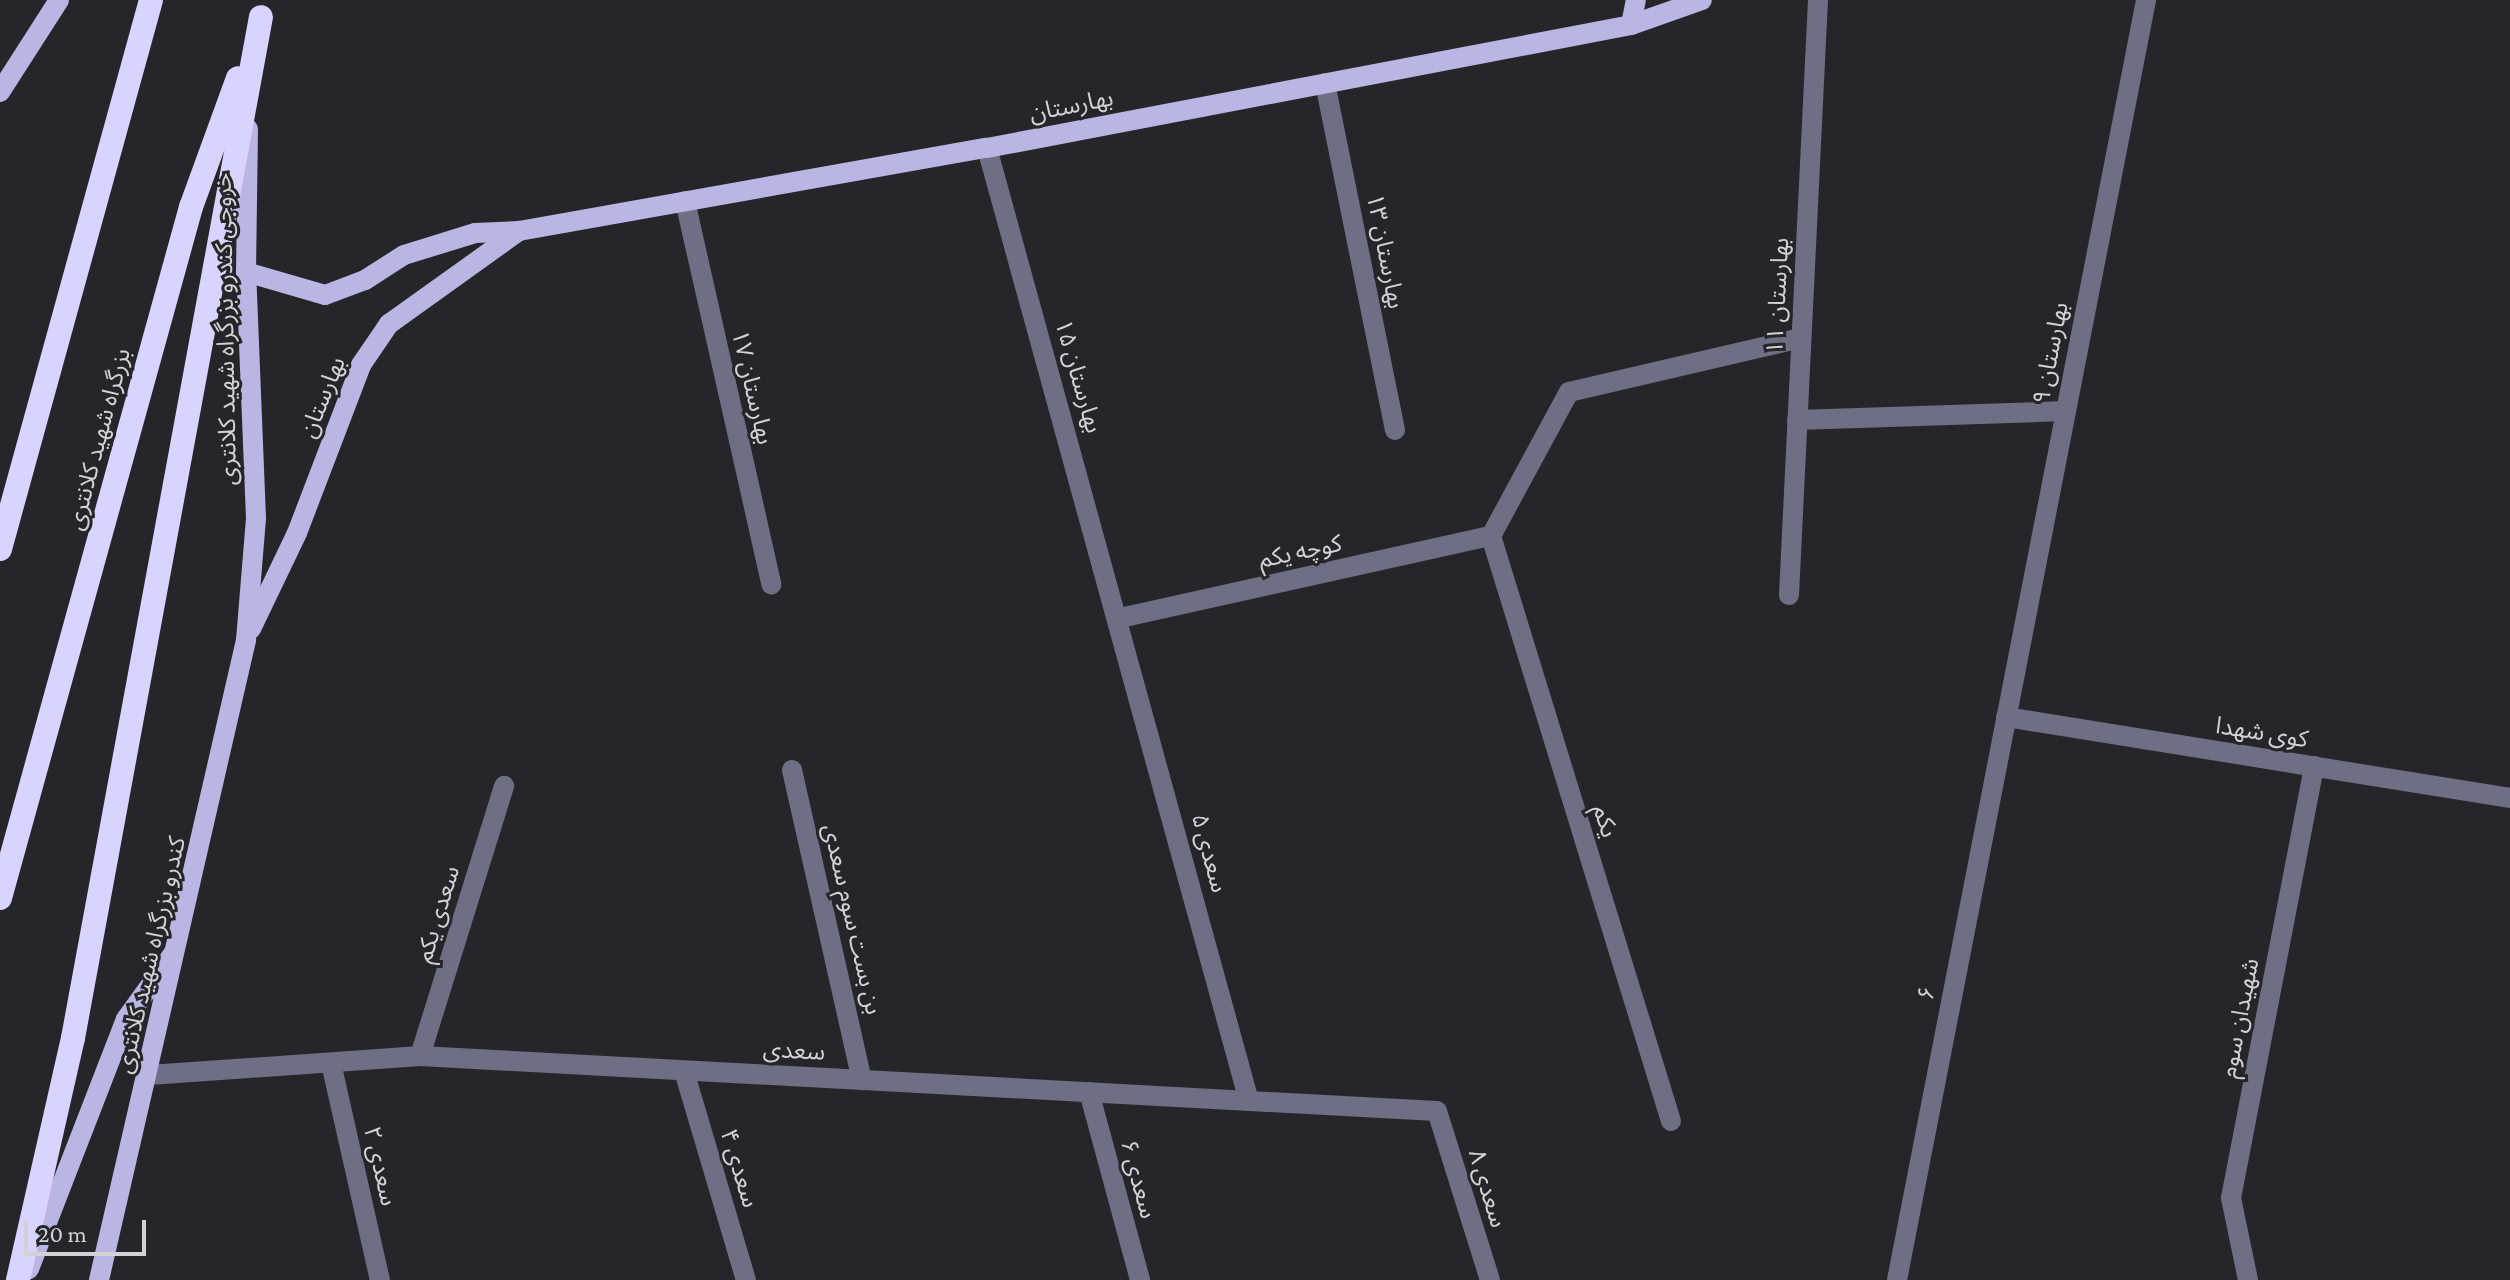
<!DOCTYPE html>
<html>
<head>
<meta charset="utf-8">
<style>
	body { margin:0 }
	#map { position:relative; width:2510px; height:1280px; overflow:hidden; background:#26262a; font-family:"Crimson Pro","Noto Sans Arabic",serif }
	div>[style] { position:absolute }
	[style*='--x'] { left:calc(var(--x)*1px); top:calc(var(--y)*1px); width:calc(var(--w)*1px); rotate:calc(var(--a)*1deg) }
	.minor>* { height:20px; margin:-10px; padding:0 10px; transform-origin:10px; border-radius:10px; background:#706e84 }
	.major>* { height:20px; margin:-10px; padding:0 10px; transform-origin:10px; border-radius:10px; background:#bab5e2 }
	.highway>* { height:24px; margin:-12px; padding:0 12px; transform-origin:12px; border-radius:12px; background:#d8d3ff }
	span { translate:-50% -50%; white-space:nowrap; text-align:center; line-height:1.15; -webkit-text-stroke:6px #26262a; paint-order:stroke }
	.street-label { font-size:24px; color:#d2d1d4 }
	.scale { position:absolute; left:24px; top:1220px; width:122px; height:36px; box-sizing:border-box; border:4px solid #d2d1d4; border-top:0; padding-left:10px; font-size:24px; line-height:28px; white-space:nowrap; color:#d2d1d4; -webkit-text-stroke:6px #26262a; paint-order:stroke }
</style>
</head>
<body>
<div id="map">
	<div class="minor">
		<i style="--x:1325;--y:83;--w:354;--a:78.6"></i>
		<i style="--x:987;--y:148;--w:988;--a:74.63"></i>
		<i style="--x:685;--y:201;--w:393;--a:77.3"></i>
		<i style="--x:1797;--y:420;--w:268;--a:-1.9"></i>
		<i style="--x:1491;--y:536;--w:612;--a:72.9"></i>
		<i style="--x:1491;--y:536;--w:164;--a:-61.6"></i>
		<i style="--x:1569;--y:392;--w:238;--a:-13.1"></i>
		<i style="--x:1789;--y:595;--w:596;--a:-87.21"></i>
		<i style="--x:1120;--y:618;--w:380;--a:-12.5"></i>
		<i style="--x:2006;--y:717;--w:510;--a:9.13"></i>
		<i style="--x:792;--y:770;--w:318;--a:77.3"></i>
		<i style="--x:420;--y:1056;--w:283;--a:-72.7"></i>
		<i style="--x:331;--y:1063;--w:222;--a:77.3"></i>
		<i style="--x:684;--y:1071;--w:218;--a:73.5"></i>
		<i style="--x:149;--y:1075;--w:272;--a:-4"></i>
		<i style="--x:420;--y:1056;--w:1018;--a:3.1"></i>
		<i style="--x:1437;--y:1111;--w:177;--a:72.6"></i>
		<i style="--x:1089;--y:1092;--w:195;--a:74.8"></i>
		<i style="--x:1897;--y:1280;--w:1304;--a:-78.99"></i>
		<i style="--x:2248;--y:1280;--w:84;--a:-101.7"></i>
		<i style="--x:2231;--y:1198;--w:440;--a:-79.1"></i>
	</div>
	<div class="major">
		<i style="--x:1631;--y:25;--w:25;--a:-79"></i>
		<i style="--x:0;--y:92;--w:109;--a:-57.3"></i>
		<i style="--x:246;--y:272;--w:82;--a:16.2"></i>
		<i style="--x:325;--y:295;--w:43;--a:-20.6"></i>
		<i style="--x:365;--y:280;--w:46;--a:-32.7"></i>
		<i style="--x:404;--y:255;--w:74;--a:-17.2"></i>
		<i style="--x:475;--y:233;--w:44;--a:-2.6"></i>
		<i style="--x:519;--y:231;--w:475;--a:-10.1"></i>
		<i style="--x:987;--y:148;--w:656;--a:-10.81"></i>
		<i style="--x:1631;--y:25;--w:75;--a:-19.4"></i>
		<i style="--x:251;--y:629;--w:106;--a:-64.4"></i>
		<i style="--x:297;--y:533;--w:180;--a:-69.1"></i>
		<i style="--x:361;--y:365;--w:50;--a:-55.7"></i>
		<i style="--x:389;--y:324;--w:160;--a:-35.6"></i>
		<i style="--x:29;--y:1269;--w:268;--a:-68.8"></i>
		<i style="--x:126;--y:1019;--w:80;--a:-54.1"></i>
		<i style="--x:99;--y:1280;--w:657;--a:-77.06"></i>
		<i style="--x:246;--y:640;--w:122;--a:-85.3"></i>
		<i style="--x:256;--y:518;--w:246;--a:-92.3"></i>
		<i style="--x:246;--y:272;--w:143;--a:-89.2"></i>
	</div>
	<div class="highway">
		<i style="--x:0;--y:549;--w:569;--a:-74.62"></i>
		<i style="--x:0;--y:898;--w:717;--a:-74.55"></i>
		<i style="--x:191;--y:207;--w:137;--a:-70"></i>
		<i style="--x:18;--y:1280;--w:248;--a:-77.2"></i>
		<i style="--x:73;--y:1038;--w:1038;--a:-79.57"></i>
	</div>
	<div class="street-label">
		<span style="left:1071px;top:105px;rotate:-11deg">بهارستان</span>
		<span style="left:1386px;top:251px;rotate:79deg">۱۳ بهارستان</span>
		<span style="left:1777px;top:296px;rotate:-87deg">۱۱ بهارستان</span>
		<span style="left:225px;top:329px;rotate:-91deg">خروجی کندرو بزرگراه شهید کلانتری</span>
		<span style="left:2050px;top:353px;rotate:-79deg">۹ بهارستان</span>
		<span style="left:1079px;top:376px;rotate:74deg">۱۵ بهارستان</span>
		<span style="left:753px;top:387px;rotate:77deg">۱۷ بهارستان</span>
		<span style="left:322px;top:397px;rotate:-68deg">بهارستان</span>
		<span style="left:98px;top:439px;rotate:-75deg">بزرگراه شهید کلانتری</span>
		<span style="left:1300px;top:551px;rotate:-12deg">کوچه یکم</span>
		<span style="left:2262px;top:732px;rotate:9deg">کوی شهدا</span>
		<span style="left:1606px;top:821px;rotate:73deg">یکم</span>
		<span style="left:1210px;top:853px;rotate:75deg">سعدی ۵</span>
		<span style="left:437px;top:914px;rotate:-73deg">سعدی یکم</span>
		<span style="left:853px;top:919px;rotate:77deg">بن بست سوم سعدی</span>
		<span style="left:150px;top:955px;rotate:-77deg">کندرو بزرگراه شهید کلانتری</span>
		<span style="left:1926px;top:993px;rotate:-79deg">۶</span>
		<span style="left:2239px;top:1018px;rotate:-79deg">شهیدان سوم</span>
		<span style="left:794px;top:1050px;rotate:3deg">سعدی</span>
		<span style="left:381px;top:1166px;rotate:77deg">سعدی ۲</span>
		<span style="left:740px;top:1168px;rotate:73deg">سعدی ۴</span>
		<span style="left:1139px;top:1179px;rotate:75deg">سعدی ۶</span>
		<span style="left:1488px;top:1188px;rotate:73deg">سعدی ۸</span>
	</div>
	<div class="scale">20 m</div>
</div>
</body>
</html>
